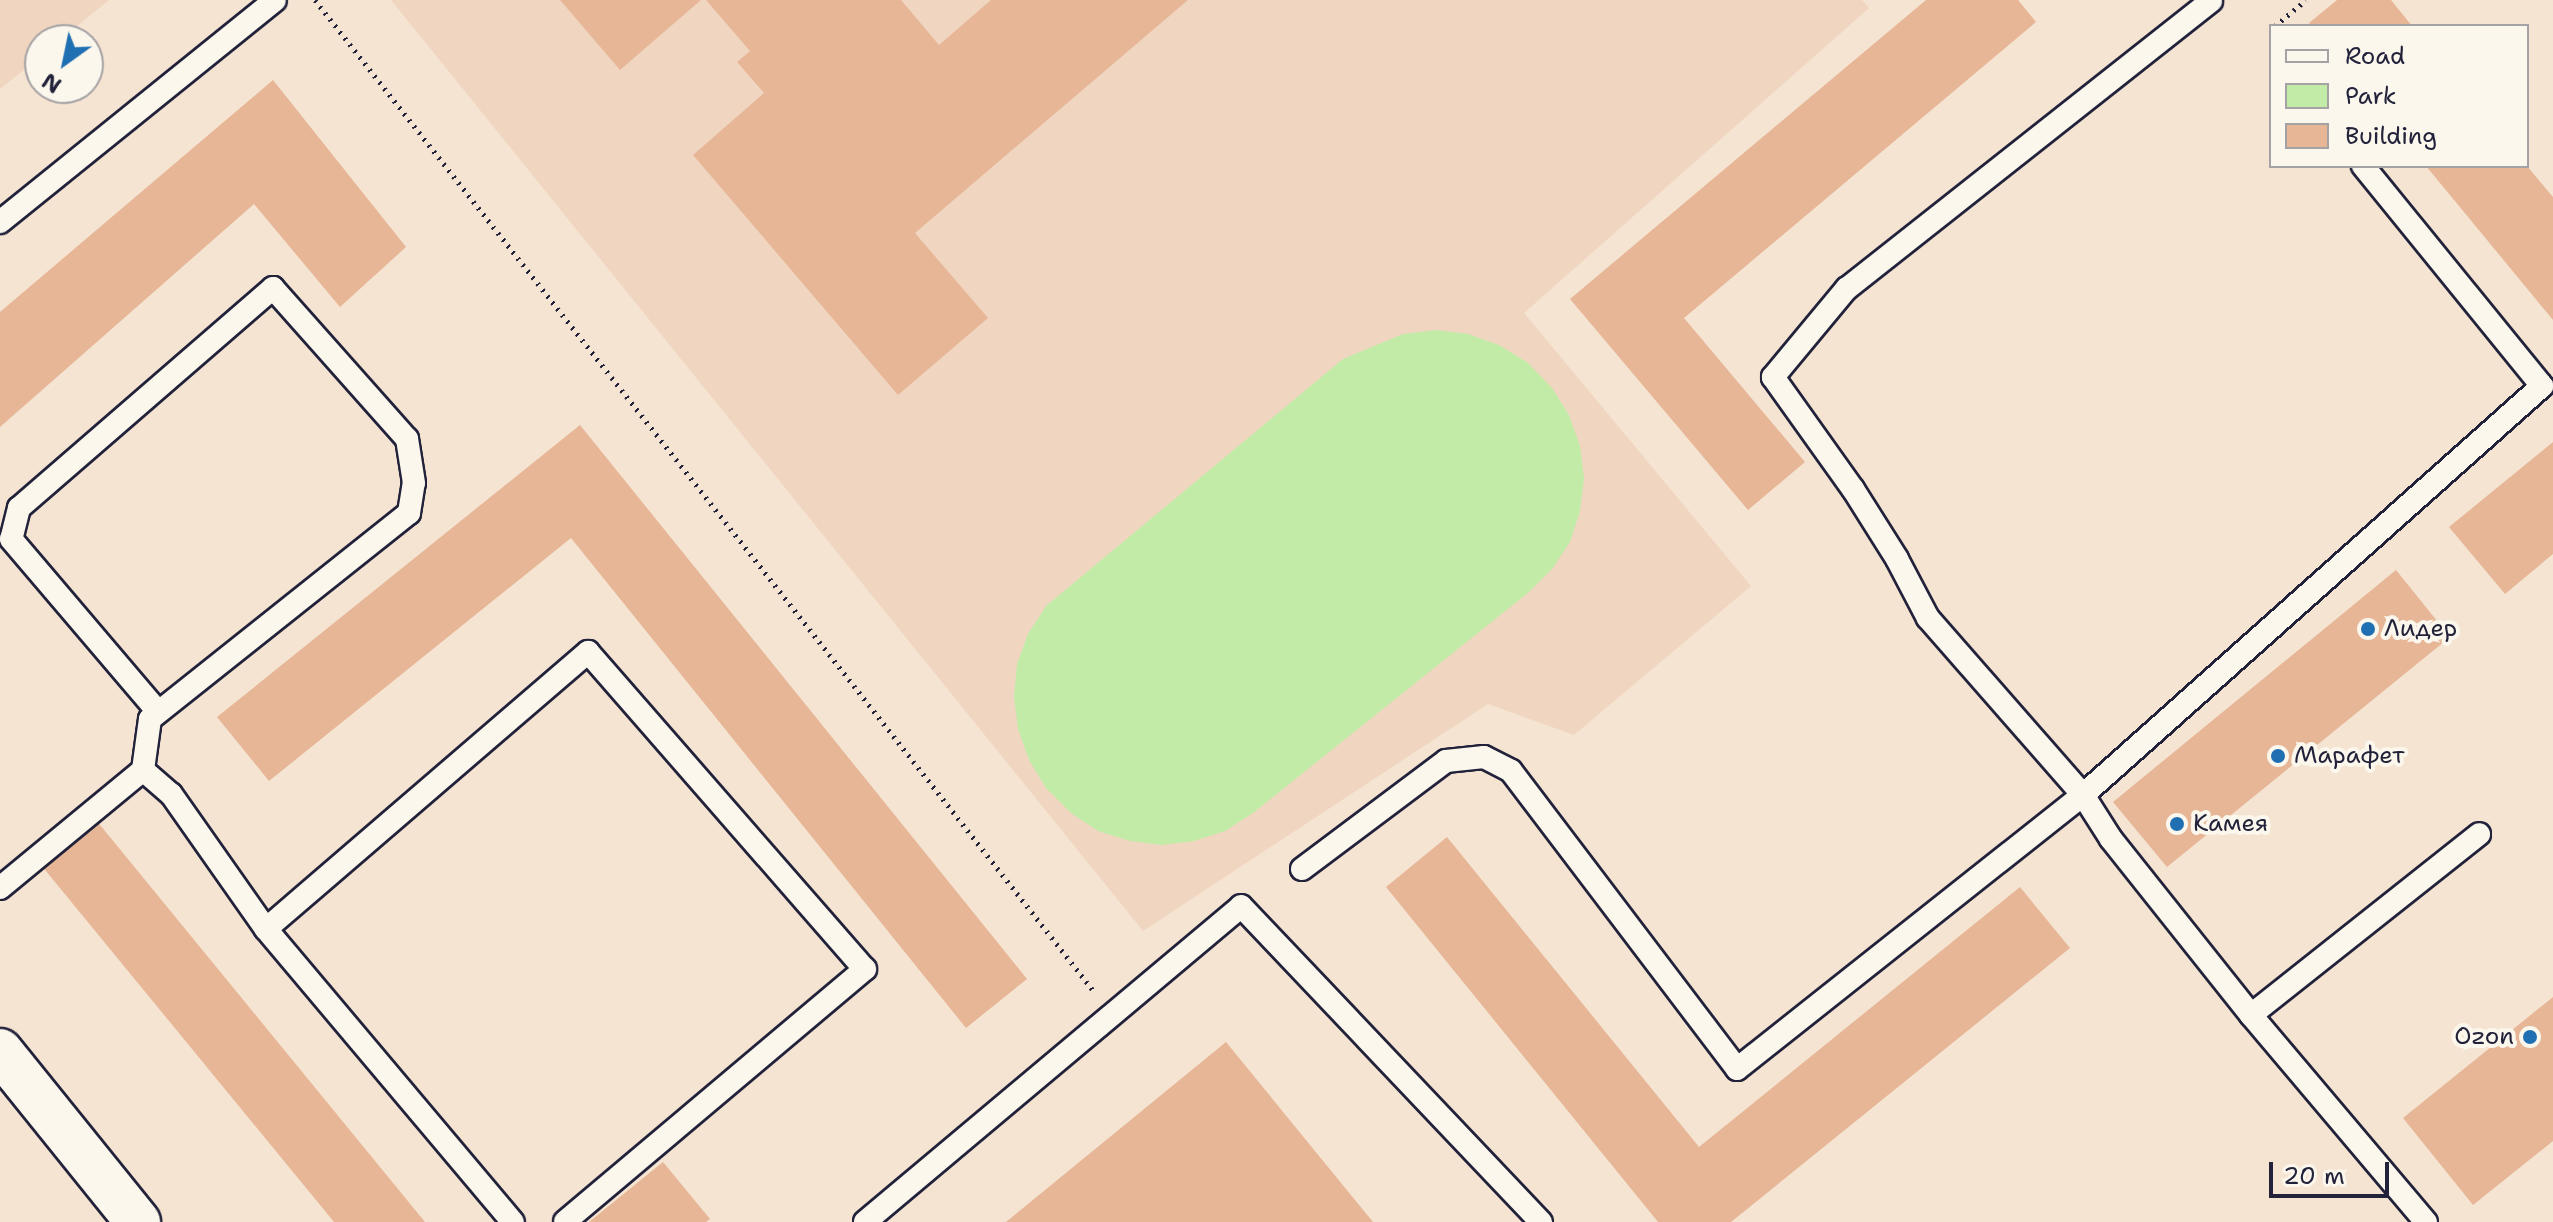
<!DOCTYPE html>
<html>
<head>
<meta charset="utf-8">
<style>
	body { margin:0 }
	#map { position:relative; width:2553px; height:1222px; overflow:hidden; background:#f5e4d2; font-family:"Shantell Sans",sans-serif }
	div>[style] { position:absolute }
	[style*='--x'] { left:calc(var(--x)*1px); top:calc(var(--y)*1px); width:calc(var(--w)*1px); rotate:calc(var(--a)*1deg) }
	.built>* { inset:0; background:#f0d6c0 }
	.green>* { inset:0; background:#c1eba7 }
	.building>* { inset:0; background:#e6b697 }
	.path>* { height:5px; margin-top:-2.5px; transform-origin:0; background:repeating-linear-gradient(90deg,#22223b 0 2px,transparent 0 8px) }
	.roads { filter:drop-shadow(2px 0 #22223b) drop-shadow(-2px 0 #22223b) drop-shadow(0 2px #22223b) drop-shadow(0 -2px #22223b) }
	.service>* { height:22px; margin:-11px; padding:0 11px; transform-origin:11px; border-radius:11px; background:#fbf7ec }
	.minor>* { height:44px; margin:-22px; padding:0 22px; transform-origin:22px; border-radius:22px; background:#fbf7ec }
	.dots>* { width:22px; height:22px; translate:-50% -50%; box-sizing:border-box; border:4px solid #fbf7ec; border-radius:50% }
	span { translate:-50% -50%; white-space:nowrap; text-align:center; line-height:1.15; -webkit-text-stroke:8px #fbf7ec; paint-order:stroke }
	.poi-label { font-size:24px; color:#22223b }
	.left { translate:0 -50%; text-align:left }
	.right { translate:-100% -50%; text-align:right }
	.legend { position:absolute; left:2269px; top:24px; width:260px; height:144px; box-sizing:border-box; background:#fbf7ec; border:2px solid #a4a2a5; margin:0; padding:10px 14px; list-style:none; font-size:24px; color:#22223b }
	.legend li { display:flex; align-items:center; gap:16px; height:40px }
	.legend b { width:40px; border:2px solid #a4a2a5 }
	.north { position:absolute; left:24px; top:24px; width:80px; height:80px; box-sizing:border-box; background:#fbf7ec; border:2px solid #a4a2a5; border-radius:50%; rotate:213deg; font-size:22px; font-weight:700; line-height:32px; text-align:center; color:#22223b }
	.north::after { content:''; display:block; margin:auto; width:28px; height:36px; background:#1f6fb2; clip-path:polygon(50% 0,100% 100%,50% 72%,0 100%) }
	.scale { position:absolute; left:2269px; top:1162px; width:120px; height:36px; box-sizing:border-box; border:4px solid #22223b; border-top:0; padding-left:10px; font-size:24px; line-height:28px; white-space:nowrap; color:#22223b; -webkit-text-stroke:6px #fbf7ec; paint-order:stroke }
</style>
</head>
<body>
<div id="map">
	<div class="built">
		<i style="clip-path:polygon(0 0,109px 0,60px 40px,40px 40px,40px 57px,0 89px)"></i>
		<i style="clip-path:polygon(391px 0,1862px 0,1869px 8px,1524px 313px,1751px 586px,1574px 735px,1488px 704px,1143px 931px)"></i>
	</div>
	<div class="green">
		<i style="clip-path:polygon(1436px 330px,1468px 334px,1499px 345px,1527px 362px,1552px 388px,1569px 415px,1580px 446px,1584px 478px,1580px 511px,1570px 542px,1552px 569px,1529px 592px,1253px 813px,1225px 831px,1194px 841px,1162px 845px,1130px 841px,1098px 831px,1071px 813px,1046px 788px,1029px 760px,1018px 729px,1014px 697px,1017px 664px,1028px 634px,1046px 606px,1343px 359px,1403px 334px)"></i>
	</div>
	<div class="building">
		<i style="clip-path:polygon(560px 0,701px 0,620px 70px)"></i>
		<i style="clip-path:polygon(706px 0,901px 0,939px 45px,991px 0,1188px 0,915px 233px,988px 318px,898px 395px,693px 155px,764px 93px,737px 62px,750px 51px)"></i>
		<i style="clip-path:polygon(1926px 0,2018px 0,2036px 22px,1684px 318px,1805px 462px,1748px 510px,1570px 299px)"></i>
		<i style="clip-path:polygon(2337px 0,2391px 0,2412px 26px,2311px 26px,2309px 23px)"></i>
		<i style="clip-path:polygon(273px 80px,406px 247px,340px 307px,254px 204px,0 427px,0 312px)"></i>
		<i style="clip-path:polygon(2426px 166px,2527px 166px,2553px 197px,2553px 320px)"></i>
		<i style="clip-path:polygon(580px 425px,1027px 979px,966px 1028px,571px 538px,269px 781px,217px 717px)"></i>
		<i style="clip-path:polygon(2553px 442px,2553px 554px,2505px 594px,2449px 527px)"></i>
		<i style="clip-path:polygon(2396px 570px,2450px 637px,2167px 867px,2113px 802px)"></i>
		<i style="clip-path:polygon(96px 820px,425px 1222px,334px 1222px,41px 865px)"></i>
		<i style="clip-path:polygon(1447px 837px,1699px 1147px,2020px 887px,2070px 948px,1731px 1222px,1658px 1222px,1386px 887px)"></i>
		<i style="clip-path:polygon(2553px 997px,2553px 1141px,2473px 1205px,2403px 1118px)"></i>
		<i style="clip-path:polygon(1226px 1042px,1373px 1222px,1006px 1222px)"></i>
		<i style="clip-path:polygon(663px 1162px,710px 1219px,706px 1222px,589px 1222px)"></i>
	</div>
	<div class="path">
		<i style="--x:315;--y:0;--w:1259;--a:51.84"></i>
		<i style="--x:2275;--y:26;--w:40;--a:-40"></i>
	</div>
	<div class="roads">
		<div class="service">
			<i style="--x:2211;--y:1;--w:464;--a:141.7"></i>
			<i style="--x:1847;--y:288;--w:116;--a:129.7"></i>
			<i style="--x:1773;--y:377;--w:138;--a:54.5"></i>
			<i style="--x:1853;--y:489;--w:83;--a:57.8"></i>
			<i style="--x:1897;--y:559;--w:67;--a:62.3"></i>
			<i style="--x:1928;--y:618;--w:235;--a:48.8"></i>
			<i style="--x:2083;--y:795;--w:615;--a:-41.7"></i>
			<i style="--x:2542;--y:386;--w:284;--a:-129.1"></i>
			<i style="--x:0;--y:222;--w:353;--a:-38.9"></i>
			<i style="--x:143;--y:770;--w:51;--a:-82.2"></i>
			<i style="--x:150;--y:719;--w:331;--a:-38.5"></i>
			<i style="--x:409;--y:513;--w:30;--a:-81"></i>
			<i style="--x:414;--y:483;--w:45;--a:-99"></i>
			<i style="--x:407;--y:439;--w:202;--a:-131.6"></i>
			<i style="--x:273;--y:288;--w:336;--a:139.1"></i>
			<i style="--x:19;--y:508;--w:32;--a:104"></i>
			<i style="--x:11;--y:539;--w:227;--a:49.6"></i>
			<i style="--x:1302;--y:869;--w:180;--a:-36.9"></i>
			<i style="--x:1446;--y:761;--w:38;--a:-6"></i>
			<i style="--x:1484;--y:757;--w:30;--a:27"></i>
			<i style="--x:1511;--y:771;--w:374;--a:52.8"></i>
			<i style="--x:1737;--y:1069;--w:441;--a:-38.4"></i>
			<i style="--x:2083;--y:795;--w:52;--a:57.5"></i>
			<i style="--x:2111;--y:839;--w:225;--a:51.5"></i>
			<i style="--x:2251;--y:1015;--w:271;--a:49.8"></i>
			<i style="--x:0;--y:888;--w:185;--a:-39.5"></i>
			<i style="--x:143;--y:770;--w:37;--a:41"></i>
			<i style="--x:171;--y:794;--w:165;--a:54.9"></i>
			<i style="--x:266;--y:929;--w:383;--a:49.9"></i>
			<i style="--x:266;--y:929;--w:425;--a:-40.7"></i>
			<i style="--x:588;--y:652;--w:421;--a:48.9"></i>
			<i style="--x:865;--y:969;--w:392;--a:139.9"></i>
			<i style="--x:2251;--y:1015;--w:291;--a:-38.4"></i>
			<i style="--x:865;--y:1222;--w:491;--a:-40"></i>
			<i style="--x:1241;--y:906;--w:436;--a:46.5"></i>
		</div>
		<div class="minor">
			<i style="--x:0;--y:1051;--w:220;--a:51.1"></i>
		</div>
	</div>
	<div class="dots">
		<i style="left:2368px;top:629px;background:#1f6fb2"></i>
		<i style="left:2278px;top:756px;background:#1f6fb2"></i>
		<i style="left:2177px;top:824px;background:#1f6fb2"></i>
		<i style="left:2530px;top:1037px;background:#1f6fb2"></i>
	</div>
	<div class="poi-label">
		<span class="left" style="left:2384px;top:629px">Лидер</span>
		<span class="left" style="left:2294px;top:756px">Марафет</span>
		<span class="left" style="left:2193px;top:824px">Камея</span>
		<span class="right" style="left:2514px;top:1037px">Ozon</span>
	</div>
	<ul class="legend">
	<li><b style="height:10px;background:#fbf7ec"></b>Road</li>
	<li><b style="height:22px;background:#c1eba7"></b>Park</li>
	<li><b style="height:22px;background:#e6b697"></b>Building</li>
	</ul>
	<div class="north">N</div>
	<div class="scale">20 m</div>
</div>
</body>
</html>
